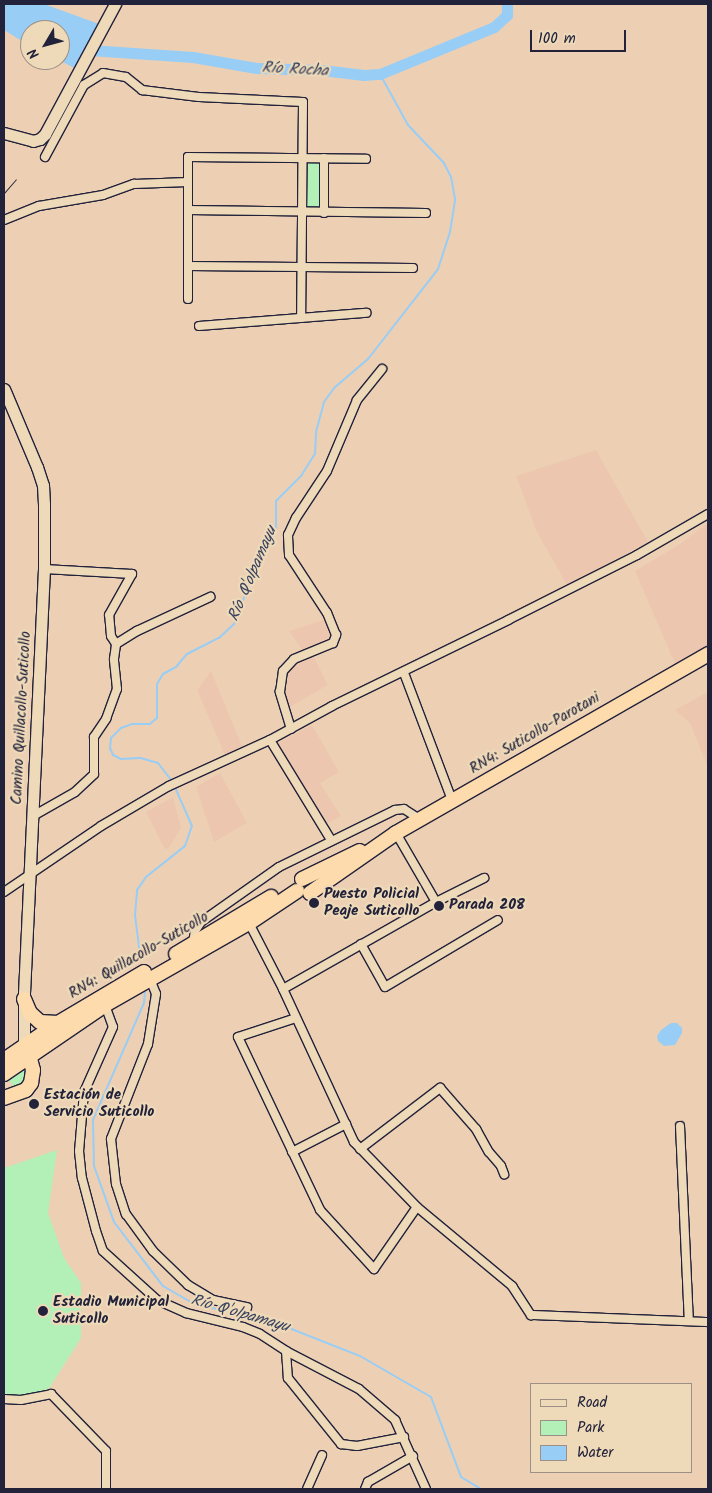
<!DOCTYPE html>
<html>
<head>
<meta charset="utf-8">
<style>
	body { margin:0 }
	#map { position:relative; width:712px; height:1493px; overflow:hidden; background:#edd0b4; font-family:Kalam,sans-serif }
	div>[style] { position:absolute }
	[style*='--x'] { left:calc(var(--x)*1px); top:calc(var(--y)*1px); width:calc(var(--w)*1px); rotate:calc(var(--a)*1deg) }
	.built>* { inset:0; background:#ecc6af }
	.green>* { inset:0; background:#b2f0b7 }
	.water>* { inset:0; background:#98cdf6 }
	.stream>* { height:2px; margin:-1px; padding:0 1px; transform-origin:1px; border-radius:1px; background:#98cdf6 }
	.river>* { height:11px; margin:-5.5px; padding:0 5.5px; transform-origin:5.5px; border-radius:5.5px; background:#98cdf6 }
	.roads { filter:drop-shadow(1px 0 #22223b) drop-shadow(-1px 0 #22223b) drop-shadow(0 1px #22223b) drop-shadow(0 -1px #22223b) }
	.street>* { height:8px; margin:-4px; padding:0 4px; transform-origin:4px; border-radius:4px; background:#eed9b8 }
	.secondary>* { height:11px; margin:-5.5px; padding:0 5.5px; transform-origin:5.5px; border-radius:5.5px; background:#eed9b8 }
	.highway>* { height:14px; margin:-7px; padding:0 7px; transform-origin:7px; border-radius:7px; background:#fedbac }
	.tram>* { height:1px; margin:-0.5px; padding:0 0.5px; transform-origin:0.5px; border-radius:0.5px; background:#22223b }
	.dots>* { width:14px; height:14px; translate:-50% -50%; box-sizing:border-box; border:2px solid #eed9b8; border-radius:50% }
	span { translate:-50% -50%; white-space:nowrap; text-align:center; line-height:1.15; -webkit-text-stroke:4.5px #eed9b8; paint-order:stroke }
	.street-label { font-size:15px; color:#22223b }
	.poi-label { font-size:15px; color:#22223b; font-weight:700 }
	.left { translate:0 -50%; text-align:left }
	.water-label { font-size:16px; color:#3a4460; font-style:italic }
	.frame { position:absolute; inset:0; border:5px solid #22223b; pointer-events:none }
	.legend { position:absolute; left:530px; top:1383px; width:162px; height:90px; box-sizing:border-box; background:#eed9b8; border:1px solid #9c9086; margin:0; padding:6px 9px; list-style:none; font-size:15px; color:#22223b }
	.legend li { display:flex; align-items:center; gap:10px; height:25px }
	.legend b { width:25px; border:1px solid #9c9086 }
	.north { position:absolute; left:20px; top:20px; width:50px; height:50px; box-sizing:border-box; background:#eed9b8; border:1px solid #9c9086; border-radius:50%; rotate:233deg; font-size:14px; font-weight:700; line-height:20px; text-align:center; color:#22223b }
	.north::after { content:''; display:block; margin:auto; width:18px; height:22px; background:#22223b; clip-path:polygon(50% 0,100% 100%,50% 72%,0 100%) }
	.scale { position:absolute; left:530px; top:30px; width:96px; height:22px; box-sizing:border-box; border:2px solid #22223b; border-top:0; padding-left:6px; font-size:15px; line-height:18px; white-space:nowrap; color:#22223b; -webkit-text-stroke:4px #eed9b8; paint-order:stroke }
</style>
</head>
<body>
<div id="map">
	<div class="built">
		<i style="clip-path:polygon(596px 450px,648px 542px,567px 585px,536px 530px,516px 476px)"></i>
		<i style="clip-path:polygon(708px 523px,708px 647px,676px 666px,635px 571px,680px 544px)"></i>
		<i style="clip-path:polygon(324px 620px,331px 637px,330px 641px,303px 651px,289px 631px)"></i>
		<i style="clip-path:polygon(313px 655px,328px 685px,288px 708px,284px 686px,289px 671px,296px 664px)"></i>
		<i style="clip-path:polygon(211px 671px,242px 746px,225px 755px,197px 690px)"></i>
		<i style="clip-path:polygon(708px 692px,708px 767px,690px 723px,675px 710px)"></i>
		<i style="clip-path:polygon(312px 725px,339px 772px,320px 783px,341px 816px,326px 824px,276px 744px)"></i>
		<i style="clip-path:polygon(220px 773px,247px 823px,214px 842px,196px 787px)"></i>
		<i style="clip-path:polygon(173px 797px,181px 828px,168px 849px,164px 848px,146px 812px)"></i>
	</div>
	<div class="green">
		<i style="clip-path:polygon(305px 161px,321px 161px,321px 210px,305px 210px)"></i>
		<i style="clip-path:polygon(22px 1067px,27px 1070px,29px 1081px,17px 1088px,14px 1087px,8px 1079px)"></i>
		<i style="clip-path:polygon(57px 1150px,48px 1213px,64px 1258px,81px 1283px,81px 1338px,50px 1387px,37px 1395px,4px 1395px,4px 1168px)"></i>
	</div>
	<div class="water">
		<i style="clip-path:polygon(4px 4px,44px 4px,99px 24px,76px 69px,59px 60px,60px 30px,30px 30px,30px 46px,4px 30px)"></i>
		<i style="clip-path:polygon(671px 1023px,677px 1023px,682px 1028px,682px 1033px,675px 1045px,664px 1046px,658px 1041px,657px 1036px,661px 1030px)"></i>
	</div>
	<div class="stream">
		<i style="--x:172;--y:781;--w:23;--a:-128"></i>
		<i style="--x:158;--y:763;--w:19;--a:-164"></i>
		<i style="--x:140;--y:758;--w:19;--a:177"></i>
		<i style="--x:121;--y:759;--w:9;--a:-153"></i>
		<i style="--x:113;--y:755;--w:8;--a:-113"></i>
		<i style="--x:110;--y:748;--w:10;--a:-84"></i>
		<i style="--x:111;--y:738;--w:14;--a:-45"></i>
		<i style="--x:121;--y:728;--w:12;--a:-20"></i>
		<i style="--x:132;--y:724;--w:18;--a:0"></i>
		<i style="--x:150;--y:724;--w:9;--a:-41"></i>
		<i style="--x:157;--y:718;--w:34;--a:-90"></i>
		<i style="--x:157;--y:684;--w:12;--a:-59"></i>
		<i style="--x:163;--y:674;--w:15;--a:-28"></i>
		<i style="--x:176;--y:667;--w:17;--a:-50"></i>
		<i style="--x:187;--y:654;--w:36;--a:-27"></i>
		<i style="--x:219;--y:638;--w:21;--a:-43"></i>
		<i style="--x:234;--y:624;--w:64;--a:-69"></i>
		<i style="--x:257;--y:564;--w:27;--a:-57"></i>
		<i style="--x:272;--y:541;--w:14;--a:-73"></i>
		<i style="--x:276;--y:528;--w:27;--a:-90"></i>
		<i style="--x:276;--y:501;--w:35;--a:-45"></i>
		<i style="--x:301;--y:476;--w:26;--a:-58"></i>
		<i style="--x:315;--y:454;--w:22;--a:-87"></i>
		<i style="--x:316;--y:432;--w:31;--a:-75"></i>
		<i style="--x:324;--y:402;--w:17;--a:-54"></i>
		<i style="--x:334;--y:388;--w:45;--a:-40.5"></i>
		<i style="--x:368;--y:359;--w:114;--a:-52.1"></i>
		<i style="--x:438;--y:269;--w:39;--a:-72"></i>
		<i style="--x:450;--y:232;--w:33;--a:-81"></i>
		<i style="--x:455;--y:199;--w:22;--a:-100"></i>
		<i style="--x:451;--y:177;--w:16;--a:-117"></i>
		<i style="--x:444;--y:163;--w:52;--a:-133.5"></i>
		<i style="--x:408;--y:125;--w:58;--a:-118.8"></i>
		<i style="--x:140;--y:955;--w:40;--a:-97.1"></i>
		<i style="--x:135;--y:915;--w:25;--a:-85"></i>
		<i style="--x:137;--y:890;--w:16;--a:-55"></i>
		<i style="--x:146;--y:877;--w:50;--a:-38.5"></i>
		<i style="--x:185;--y:846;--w:21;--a:-71"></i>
		<i style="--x:192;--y:826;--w:45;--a:-113.7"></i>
		<i style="--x:145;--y:991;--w:12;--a:95"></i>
		<i style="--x:144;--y:1003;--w:128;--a:113.6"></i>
		<i style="--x:93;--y:1120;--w:46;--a:88.8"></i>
		<i style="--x:94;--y:1166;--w:59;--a:70.3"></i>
		<i style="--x:114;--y:1222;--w:81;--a:52.6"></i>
		<i style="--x:163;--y:1286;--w:38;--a:30"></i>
		<i style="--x:196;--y:1305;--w:66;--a:10.5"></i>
		<i style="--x:261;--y:1317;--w:106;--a:21.5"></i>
		<i style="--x:360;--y:1356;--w:82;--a:30"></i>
		<i style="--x:431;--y:1397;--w:85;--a:69.4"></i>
		<i style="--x:461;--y:1477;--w:23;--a:31"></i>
	</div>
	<div class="river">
		<i style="--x:60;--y:48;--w:133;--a:3.9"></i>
		<i style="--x:193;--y:57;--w:65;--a:9.8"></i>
		<i style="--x:257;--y:68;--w:65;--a:1.8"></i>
		<i style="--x:322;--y:70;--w:42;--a:6.8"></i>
		<i style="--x:364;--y:75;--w:16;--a:-4"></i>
		<i style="--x:380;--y:74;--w:123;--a:-22.4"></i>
		<i style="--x:494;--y:27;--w:18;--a:-43"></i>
		<i style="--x:507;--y:15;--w:11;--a:-90"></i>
	</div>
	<div class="roads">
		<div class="street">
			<i style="--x:45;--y:157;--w:82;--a:-61.6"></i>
			<i style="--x:84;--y:85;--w:22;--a:-32"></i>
			<i style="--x:103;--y:73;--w:23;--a:10"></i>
			<i style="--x:126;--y:77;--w:21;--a:39"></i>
			<i style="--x:142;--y:90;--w:8;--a:7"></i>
			<i style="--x:150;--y:91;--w:49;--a:7"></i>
			<i style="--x:199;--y:97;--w:104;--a:2.8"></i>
			<i style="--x:303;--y:102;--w:216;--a:90.5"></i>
			<i style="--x:324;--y:158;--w:55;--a:90"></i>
			<i style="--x:188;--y:210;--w:238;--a:0.7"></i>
			<i style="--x:4;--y:220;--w:38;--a:-22"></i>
			<i style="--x:39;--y:206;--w:65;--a:-9.8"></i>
			<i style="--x:103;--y:195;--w:33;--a:-20"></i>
			<i style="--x:134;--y:184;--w:54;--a:-2.1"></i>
			<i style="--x:188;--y:266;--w:225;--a:0.5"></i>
			<i style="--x:188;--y:299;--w:142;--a:-90"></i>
			<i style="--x:188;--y:157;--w:178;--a:0.6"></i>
			<i style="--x:199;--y:326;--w:168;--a:-4.5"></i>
			<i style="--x:116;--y:644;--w:25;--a:-32"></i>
			<i style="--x:137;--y:631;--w:81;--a:-25"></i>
			<i style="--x:404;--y:673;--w:136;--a:69.3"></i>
			<i style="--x:291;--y:729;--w:39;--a:-107"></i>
			<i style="--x:280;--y:692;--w:21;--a:-82"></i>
			<i style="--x:283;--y:671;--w:16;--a:-47"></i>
			<i style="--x:294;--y:659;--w:42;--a:-22.3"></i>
			<i style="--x:333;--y:643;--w:9;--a:-69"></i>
			<i style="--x:336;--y:635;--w:24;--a:-112"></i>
			<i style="--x:327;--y:613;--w:69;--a:-123.2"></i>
			<i style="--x:289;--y:555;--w:20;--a:-93"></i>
			<i style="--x:288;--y:535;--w:19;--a:-65"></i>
			<i style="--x:296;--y:518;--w:56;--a:-56.6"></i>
			<i style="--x:327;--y:471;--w:77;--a:-67.1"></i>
			<i style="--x:357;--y:400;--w:40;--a:-51"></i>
			<i style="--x:270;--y:740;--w:117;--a:58.6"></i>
			<i style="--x:33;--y:816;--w:48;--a:-29.7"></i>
			<i style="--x:75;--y:792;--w:26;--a:-43"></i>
			<i style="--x:94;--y:774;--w:37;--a:-90"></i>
			<i style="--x:94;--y:737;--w:22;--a:-56"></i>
			<i style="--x:106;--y:719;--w:32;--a:-70"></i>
			<i style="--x:117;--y:689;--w:30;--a:-96"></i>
			<i style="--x:114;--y:659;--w:15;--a:-82"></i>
			<i style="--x:116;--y:644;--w:9;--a:-122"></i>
			<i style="--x:111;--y:636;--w:21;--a:-95"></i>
			<i style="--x:109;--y:615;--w:47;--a:-60.7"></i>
			<i style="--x:132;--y:574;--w:88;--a:-176.7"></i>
			<i style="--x:396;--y:833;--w:80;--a:59.9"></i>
			<i style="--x:4;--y:892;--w:117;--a:-34.2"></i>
			<i style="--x:101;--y:826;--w:79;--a:-30.5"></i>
			<i style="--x:169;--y:786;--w:111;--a:-24.5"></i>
			<i style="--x:270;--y:740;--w:71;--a:-28.7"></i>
			<i style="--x:332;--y:706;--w:196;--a:-26"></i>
			<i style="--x:508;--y:620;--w:144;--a:-26.7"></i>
			<i style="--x:637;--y:555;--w:82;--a:-30"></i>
			<i style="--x:249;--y:923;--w:74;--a:62.7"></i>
			<i style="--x:283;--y:989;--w:169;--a:65.1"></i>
			<i style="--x:354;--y:1142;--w:91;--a:45.9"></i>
			<i style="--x:417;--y:1207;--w:124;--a:39.7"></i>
			<i style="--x:512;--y:1286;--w:35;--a:57"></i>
			<i style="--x:531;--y:1315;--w:177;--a:2.3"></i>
			<i style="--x:193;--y:943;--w:12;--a:-81"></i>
			<i style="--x:195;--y:931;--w:11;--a:-56"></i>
			<i style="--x:201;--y:922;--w:95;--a:-35.2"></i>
			<i style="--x:279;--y:867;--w:129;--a:-26.2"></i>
			<i style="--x:395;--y:810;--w:9;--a:-6"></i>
			<i style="--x:404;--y:809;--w:20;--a:33"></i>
			<i style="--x:361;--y:944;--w:49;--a:60.8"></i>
			<i style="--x:385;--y:987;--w:131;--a:-30.7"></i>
			<i style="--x:150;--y:979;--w:16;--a:68"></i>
			<i style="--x:156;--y:994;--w:51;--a:99.1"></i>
			<i style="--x:148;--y:1044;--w:102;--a:111.3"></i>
			<i style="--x:111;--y:1139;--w:45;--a:83.7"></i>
			<i style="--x:116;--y:1184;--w:32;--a:72"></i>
			<i style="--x:126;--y:1214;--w:46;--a:53.9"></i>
			<i style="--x:153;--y:1251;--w:49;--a:44.2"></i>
			<i style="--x:188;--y:1285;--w:29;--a:31"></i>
			<i style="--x:213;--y:1300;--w:35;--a:12"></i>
			<i style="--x:283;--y:989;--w:176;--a:-29.6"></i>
			<i style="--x:436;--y:902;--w:54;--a:-26.6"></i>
			<i style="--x:105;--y:1005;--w:23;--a:70"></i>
			<i style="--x:113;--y:1027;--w:71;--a:114"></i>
			<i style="--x:84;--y:1092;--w:59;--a:94.8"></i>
			<i style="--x:79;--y:1151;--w:27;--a:84"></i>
			<i style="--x:82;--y:1178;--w:55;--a:75.2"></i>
			<i style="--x:96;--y:1231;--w:21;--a:71"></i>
			<i style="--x:103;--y:1251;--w:73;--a:42.2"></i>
			<i style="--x:157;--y:1300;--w:32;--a:24"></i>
			<i style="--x:186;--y:1313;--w:59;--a:13.8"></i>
			<i style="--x:243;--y:1327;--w:18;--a:22"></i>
			<i style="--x:260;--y:1334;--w:31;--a:33"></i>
			<i style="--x:286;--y:1351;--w:82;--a:27.5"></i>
			<i style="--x:359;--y:1389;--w:48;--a:40.7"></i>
			<i style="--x:395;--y:1420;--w:76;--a:65.8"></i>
			<i style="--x:296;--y:1018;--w:61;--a:161.9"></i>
			<i style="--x:238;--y:1037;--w:191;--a:64.6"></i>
			<i style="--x:320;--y:1210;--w:80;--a:47.5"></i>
			<i style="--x:374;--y:1269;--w:75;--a:-55.3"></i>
			<i style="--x:680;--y:1126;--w:195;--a:87.4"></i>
			<i style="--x:360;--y:1149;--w:101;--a:-37.3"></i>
			<i style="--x:440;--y:1088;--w:55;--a:48.7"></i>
			<i style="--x:476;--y:1129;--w:26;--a:61"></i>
			<i style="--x:489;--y:1152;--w:18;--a:49"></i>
			<i style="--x:501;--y:1166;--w:9;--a:69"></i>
			<i style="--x:292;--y:1152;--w:61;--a:-27.4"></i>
			<i style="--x:286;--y:1351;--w:27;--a:86"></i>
			<i style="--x:288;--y:1378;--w:85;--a:51.2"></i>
			<i style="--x:341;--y:1444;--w:16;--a:7"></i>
			<i style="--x:357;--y:1446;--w:48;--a:-10.8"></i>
			<i style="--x:4;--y:1399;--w:17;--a:3"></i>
			<i style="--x:21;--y:1400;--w:31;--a:-11"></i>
			<i style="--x:51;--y:1394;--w:79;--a:46"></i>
			<i style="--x:106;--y:1451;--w:38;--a:90"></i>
			<i style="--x:307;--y:1489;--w:37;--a:-66"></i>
			<i style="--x:365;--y:1489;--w:8;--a:-67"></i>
			<i style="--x:368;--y:1482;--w:52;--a:-30"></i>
		</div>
		<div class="secondary">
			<i style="--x:4;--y:133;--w:30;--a:15"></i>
			<i style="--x:33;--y:141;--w:7;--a:-16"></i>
			<i style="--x:40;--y:139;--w:7;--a:-45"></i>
			<i style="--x:45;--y:134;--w:148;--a:-61.7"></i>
			<i style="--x:4;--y:389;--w:85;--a:67.1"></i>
			<i style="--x:37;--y:467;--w:19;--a:72"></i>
			<i style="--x:43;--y:485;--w:19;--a:87"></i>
			<i style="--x:44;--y:504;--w:65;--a:90"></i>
			<i style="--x:44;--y:569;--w:424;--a:92.7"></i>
			<i style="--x:24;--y:993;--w:53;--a:90"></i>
			<i style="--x:24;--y:1046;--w:6;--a:59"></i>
		</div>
		<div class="highway">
			<i style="--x:302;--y:879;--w:64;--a:-25.8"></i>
			<i style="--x:310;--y:893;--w:105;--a:-34.9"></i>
			<i style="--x:396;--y:833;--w:360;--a:-29.8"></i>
			<i style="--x:176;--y:954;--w:111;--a:-31"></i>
			<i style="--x:24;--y:999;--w:15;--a:67"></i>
			<i style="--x:30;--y:1013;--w:13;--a:42"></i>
			<i style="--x:40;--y:1022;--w:18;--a:3"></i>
			<i style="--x:4;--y:1060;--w:65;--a:-34.4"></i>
			<i style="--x:58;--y:1023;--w:100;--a:-30.7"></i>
			<i style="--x:4;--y:1074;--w:122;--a:-34.3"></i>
			<i style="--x:105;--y:1005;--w:166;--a:-29.7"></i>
			<i style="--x:249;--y:923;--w:58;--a:-33.7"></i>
			<i style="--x:4;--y:1098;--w:23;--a:-20"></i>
			<i style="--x:26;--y:1090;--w:9;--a:-54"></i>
			<i style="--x:31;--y:1083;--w:13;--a:-81"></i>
			<i style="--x:33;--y:1070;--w:16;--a:-105"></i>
		</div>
	</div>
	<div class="tram">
		<i style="--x:4;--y:193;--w:18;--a:-49"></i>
	</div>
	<div class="dots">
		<i style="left:314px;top:903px;background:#22223b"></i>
		<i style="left:439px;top:906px;background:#22223b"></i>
		<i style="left:34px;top:1104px;background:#22223b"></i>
		<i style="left:43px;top:1311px;background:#22223b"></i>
	</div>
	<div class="street-label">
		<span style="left:22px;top:718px;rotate:-87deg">Camino Quillacollo-Suticollo</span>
		<span style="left:535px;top:734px;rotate:-30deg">RN4: Suticollo-Parotani</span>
		<span style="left:139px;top:956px;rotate:-30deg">RN4: Quillacollo-Suticollo</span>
	</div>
	<div class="poi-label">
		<span class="left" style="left:324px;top:903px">Puesto Policial<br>Peaje Suticollo</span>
		<span class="left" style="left:449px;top:906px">Parada 208</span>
		<span class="left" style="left:44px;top:1104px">Estación de<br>Servicio Suticollo</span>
		<span class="left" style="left:53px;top:1311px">Estadio Municipal<br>Suticollo</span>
	</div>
	<div class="water-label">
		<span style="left:295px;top:70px;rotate:3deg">Río Rocha</span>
		<span style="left:253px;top:574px;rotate:-67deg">Río Q'olpamayu</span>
		<span style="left:240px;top:1314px;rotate:16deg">Río Q'olpamayu</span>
	</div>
	<div class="frame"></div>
	<ul class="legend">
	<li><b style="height:6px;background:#eed9b8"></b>Road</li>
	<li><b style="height:14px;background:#b2f0b7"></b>Park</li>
	<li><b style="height:14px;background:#98cdf6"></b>Water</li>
	</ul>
	<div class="north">N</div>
	<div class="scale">100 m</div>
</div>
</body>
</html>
